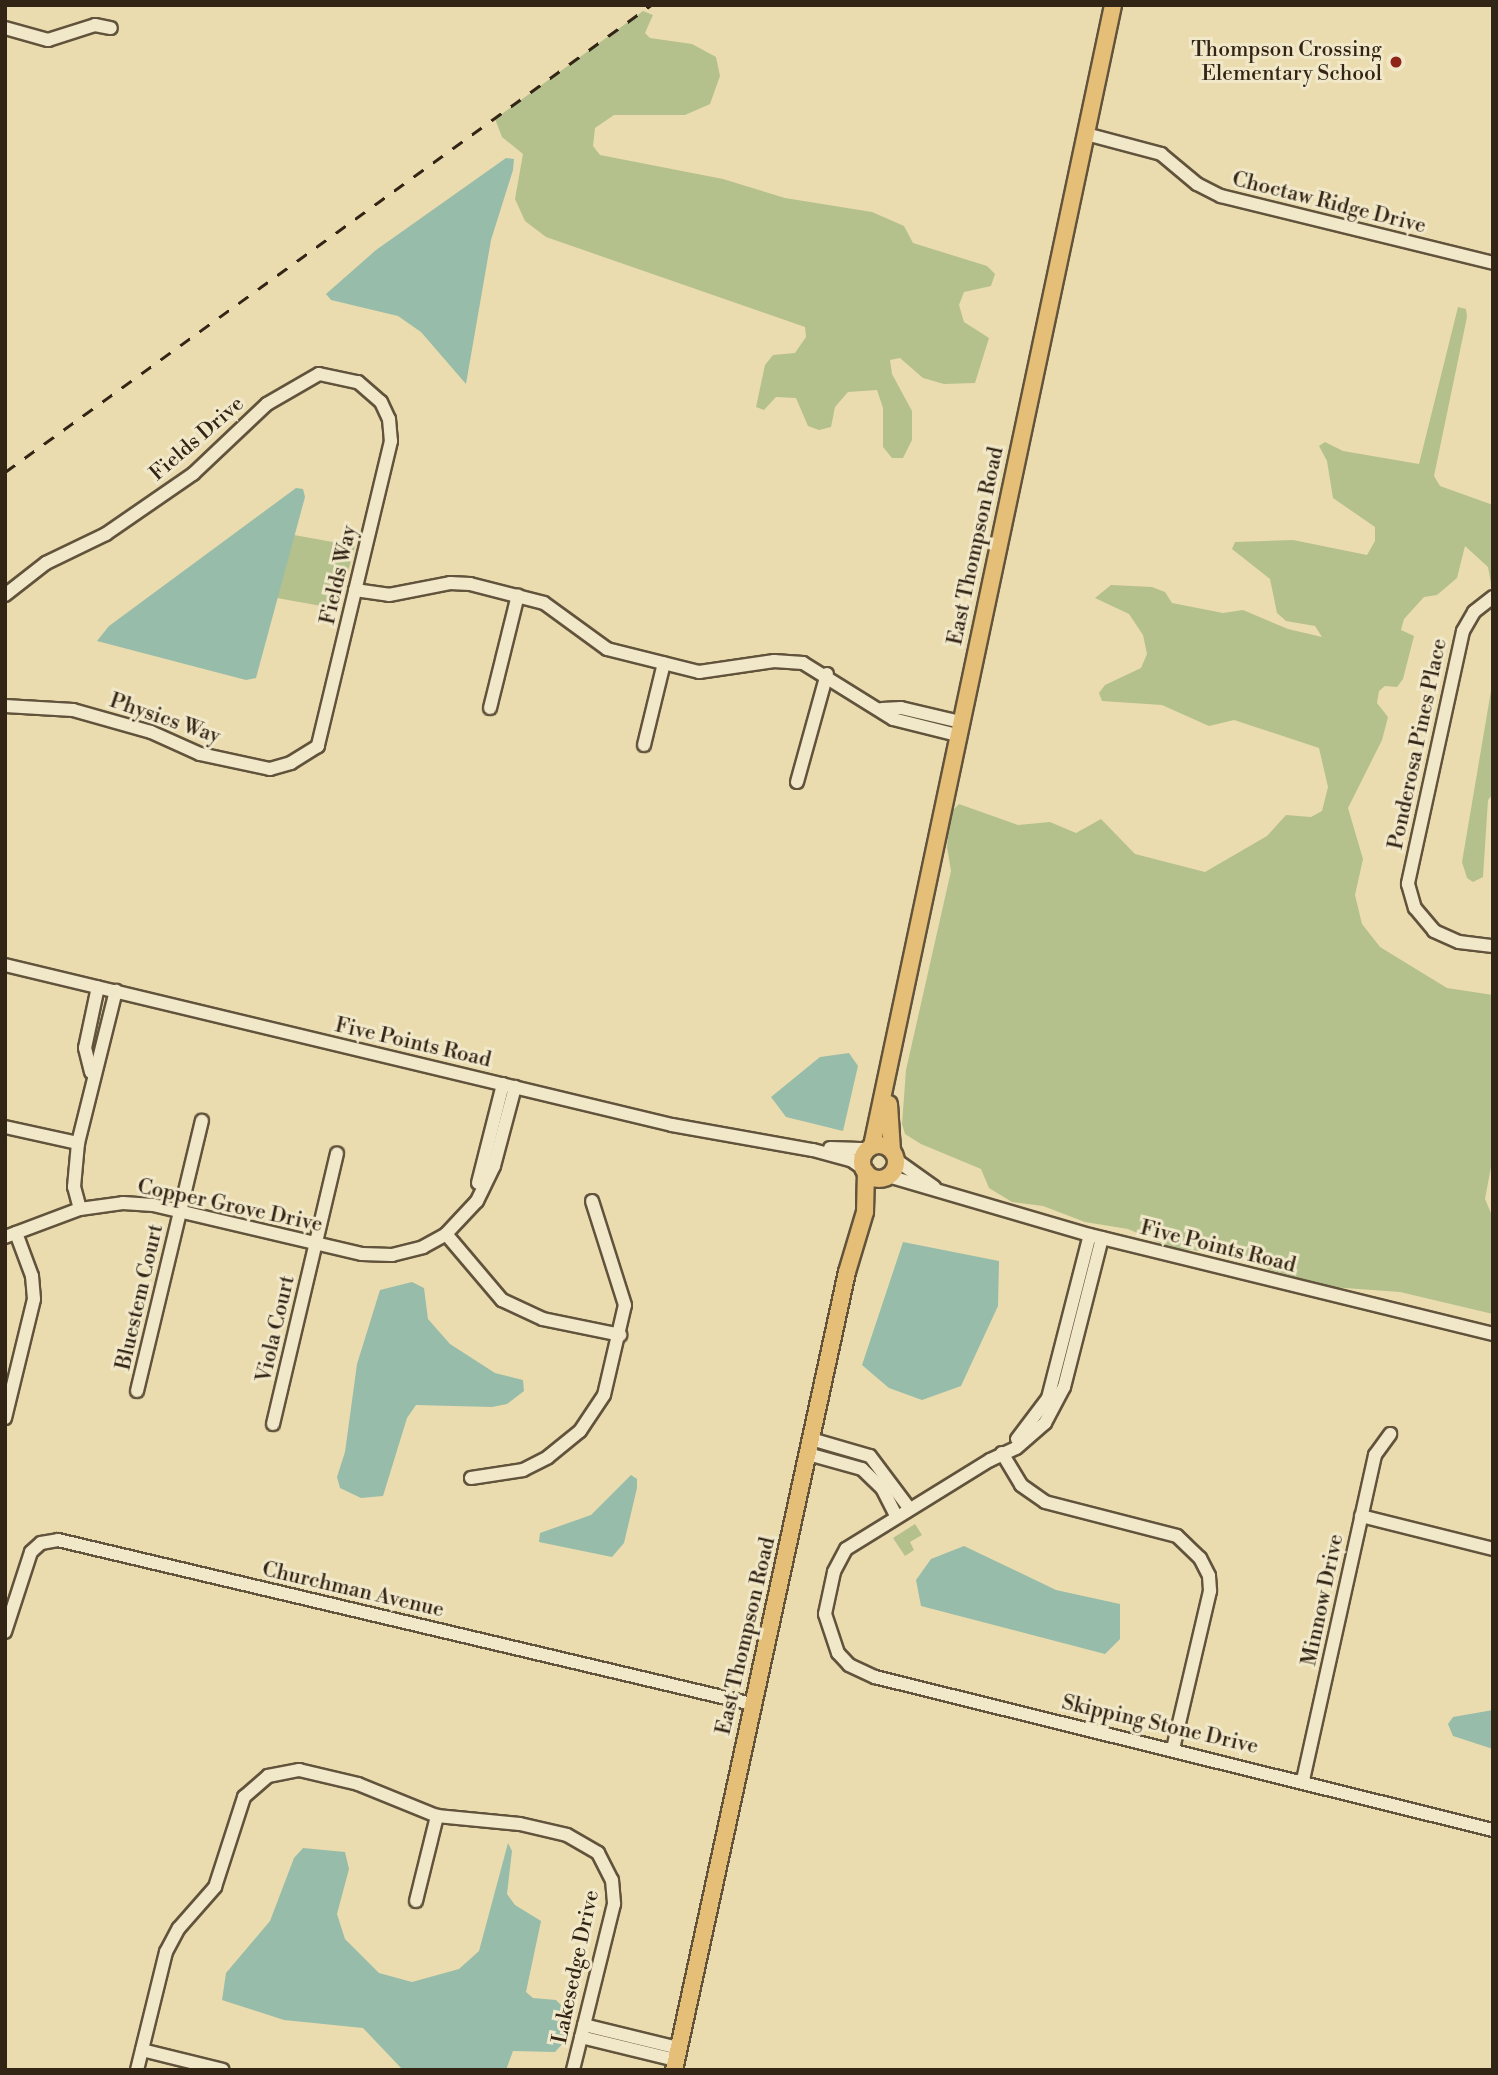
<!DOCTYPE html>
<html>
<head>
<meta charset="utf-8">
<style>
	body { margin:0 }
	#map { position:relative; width:1498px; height:2075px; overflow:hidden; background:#eadcae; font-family:"Libre Bodoni",serif }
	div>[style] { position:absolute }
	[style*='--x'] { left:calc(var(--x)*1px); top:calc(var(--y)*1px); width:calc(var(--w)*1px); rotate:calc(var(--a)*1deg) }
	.green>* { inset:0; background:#b4c18d }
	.water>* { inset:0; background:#98bcaa }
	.roads { filter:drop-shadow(2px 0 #61533c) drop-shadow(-2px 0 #61533c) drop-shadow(0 2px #61533c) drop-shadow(0 -2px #61533c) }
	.minor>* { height:12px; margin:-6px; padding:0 6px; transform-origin:6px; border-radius:6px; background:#f1e8ca }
	.major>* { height:16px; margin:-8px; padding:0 8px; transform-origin:8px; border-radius:8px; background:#e5be77 }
	.major>.ring { margin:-8px; padding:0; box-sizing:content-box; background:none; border:16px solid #e5be77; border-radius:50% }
	.rail>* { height:2.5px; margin-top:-1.25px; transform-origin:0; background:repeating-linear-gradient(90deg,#332516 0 12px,transparent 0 24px) }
	.dots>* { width:19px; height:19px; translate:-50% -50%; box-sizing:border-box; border:4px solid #f1e8ca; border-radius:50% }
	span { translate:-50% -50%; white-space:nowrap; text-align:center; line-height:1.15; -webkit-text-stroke:6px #f1e8ca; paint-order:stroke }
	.poi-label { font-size:21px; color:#332516 }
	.right { translate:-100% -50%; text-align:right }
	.street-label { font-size:21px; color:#332516 }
	.frame { position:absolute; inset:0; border:7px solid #332516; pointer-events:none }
</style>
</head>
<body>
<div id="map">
	<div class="green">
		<i style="clip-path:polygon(643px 11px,653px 15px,645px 33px,650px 38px,692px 44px,716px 57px,720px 76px,710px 104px,685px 115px,614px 115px,595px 128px,593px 146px,600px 155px,723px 179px,785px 198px,872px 212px,904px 226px,913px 243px,987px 266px,995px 274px,991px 286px,964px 292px,959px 305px,964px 322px,989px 338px,975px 383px,944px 384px,923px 378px,900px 358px,890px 360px,892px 374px,912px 411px,912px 440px,903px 458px,892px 458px,883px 447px,883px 408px,877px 390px,848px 392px,835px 407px,831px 427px,819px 430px,808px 426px,796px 398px,776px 397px,764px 410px,756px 407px,765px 365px,773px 355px,795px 353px,806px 337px,805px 327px,546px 237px,525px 221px,515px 199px,523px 154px,502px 137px,495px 119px)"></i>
		<i style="clip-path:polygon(1458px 307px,1466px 309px,1467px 317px,1434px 476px,1440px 486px,1493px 505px,1493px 595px,1488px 567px,1465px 546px,1457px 578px,1437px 595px,1424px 597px,1404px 619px,1401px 630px,1414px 636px,1403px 679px,1397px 687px,1385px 686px,1379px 691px,1377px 703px,1388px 717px,1382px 740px,1348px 808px,1363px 859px,1355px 895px,1362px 924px,1380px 947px,1447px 988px,1493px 995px,1493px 1156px,1485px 1199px,1493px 1218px,1493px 1314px,1400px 1292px,1331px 1287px,1267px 1269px,1248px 1256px,1172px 1248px,1128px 1229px,1085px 1222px,1043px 1206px,1012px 1202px,989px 1188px,981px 1169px,921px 1144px,905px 1134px,902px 1124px,906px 1070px,951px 871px,947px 847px,950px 813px,959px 804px,1018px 825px,1050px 822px,1076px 833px,1101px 819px,1135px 854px,1205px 872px,1267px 836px,1286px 815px,1311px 817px,1322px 811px,1328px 787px,1319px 748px,1234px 720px,1209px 726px,1162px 705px,1102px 701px,1099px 693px,1105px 685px,1141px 668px,1147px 654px,1143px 635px,1129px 614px,1095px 598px,1111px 585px,1152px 587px,1165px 592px,1172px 603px,1223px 613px,1243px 610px,1288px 629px,1322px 637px,1315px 626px,1286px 621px,1277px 613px,1270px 579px,1232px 549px,1235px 542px,1293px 540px,1367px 555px,1375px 541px,1375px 527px,1333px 498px,1327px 461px,1319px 446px,1325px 442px,1343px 451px,1419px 464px)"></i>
		<i style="clip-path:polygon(294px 535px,355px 546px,338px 609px,277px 598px)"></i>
		<i style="clip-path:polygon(1493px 679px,1493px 794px,1488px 800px,1483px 877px,1473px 882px,1467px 878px,1462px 862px)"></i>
		<i style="clip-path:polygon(915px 1524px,922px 1535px,910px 1542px,914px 1550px,905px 1556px,893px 1538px)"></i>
	</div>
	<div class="water">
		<i style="clip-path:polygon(506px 158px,514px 159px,513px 170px,491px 240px,466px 384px,421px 332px,398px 316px,331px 300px,326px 294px,376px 250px)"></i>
		<i style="clip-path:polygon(296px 488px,303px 489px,305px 497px,256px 678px,246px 680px,97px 641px,109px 626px)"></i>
		<i style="clip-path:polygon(849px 1053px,858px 1066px,843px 1131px,786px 1117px,771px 1097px,820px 1057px)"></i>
		<i style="clip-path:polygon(903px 1242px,999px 1261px,998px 1306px,961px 1386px,922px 1400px,889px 1388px,862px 1365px)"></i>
		<i style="clip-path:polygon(412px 1282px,424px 1288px,428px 1319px,450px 1344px,495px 1373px,523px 1380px,524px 1391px,507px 1404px,492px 1407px,416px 1405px,407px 1418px,383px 1496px,361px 1498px,340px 1488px,337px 1477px,345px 1452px,357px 1364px,380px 1290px)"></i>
		<i style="clip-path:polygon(631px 1475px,637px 1479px,637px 1488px,624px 1543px,612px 1557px,539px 1542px,540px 1533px,591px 1515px)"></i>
		<i style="clip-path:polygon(964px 1546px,1056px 1590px,1120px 1604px,1120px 1639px,1105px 1654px,921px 1606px,916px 1580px,931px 1559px)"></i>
		<i style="clip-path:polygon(1493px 1710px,1493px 1749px,1453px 1736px,1448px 1724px,1453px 1717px)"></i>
		<i style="clip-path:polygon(508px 1843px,512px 1851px,507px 1894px,515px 1905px,541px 1921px,526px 1992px,533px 1998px,556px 2000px,569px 2013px,566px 2040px,555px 2052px,513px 2051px,506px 2070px,403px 2070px,363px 2028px,284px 2020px,222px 2000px,226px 1973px,270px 1921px,294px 1858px,303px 1848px,345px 1852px,349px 1869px,337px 1914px,345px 1939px,379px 1973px,412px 1982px,459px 1969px,479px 1951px)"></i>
	</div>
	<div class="roads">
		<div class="minor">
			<i style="--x:5;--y:28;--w:45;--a:15.6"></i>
			<i style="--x:48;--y:40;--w:49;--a:-17.7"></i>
			<i style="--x:95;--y:25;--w:16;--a:11"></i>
			<i style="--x:1086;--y:134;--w:78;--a:14.9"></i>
			<i style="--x:1161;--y:154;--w:47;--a:39.8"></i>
			<i style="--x:1197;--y:184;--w:27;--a:27"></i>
			<i style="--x:1221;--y:196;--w:280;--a:13.8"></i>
			<i style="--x:355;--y:590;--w:34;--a:8"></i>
			<i style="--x:389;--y:595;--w:62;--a:-11.1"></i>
			<i style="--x:450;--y:583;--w:20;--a:3"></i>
			<i style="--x:470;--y:584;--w:76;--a:14.4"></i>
			<i style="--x:544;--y:603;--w:78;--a:36.1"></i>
			<i style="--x:607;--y:649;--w:95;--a:14"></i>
			<i style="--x:699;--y:672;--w:76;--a:-8.3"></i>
			<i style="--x:774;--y:661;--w:29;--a:4"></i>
			<i style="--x:803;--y:663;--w:106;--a:31.9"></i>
			<i style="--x:893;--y:719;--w:66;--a:14"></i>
			<i style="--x:5;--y:595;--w:52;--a:-38"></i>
			<i style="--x:46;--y:563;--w:67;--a:-25.8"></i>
			<i style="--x:106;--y:534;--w:106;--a:-34.6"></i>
			<i style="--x:193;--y:474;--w:102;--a:-43.4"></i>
			<i style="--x:267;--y:404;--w:60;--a:-30"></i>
			<i style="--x:319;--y:374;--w:40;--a:12"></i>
			<i style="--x:358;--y:382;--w:30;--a:41"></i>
			<i style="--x:381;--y:402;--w:19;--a:65"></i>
			<i style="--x:389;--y:419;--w:22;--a:85"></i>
			<i style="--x:391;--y:441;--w:314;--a:103.5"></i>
			<i style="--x:318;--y:746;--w:32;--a:148"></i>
			<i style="--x:291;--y:763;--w:22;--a:164"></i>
			<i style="--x:270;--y:769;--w:72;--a:-167.9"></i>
			<i style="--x:200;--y:754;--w:54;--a:-155.8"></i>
			<i style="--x:151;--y:732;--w:81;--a:-164.2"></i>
			<i style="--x:73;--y:710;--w:68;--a:-176.6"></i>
			<i style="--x:1493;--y:597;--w:24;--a:142"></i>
			<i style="--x:1474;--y:612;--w:22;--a:120"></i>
			<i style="--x:1463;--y:631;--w:259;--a:102.3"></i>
			<i style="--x:1408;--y:884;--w:25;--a:74"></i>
			<i style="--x:1415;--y:908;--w:30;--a:50"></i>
			<i style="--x:1434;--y:931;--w:27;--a:24"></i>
			<i style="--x:1459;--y:942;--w:34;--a:7"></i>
			<i style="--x:490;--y:708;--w:116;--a:-76.1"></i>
			<i style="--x:882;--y:709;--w:19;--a:-3"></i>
			<i style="--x:901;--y:708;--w:61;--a:13.3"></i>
			<i style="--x:644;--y:745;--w:84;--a:-76.3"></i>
			<i style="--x:797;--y:782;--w:112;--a:-74.5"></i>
			<i style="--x:5;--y:965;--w:686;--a:13.49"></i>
			<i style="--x:672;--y:1125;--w:143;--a:10.1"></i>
			<i style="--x:813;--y:1150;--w:39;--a:15"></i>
			<i style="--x:851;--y:1160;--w:16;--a:35"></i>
			<i style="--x:91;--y:1072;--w:25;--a:-104"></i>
			<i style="--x:85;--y:1048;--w:62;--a:-78"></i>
			<i style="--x:5;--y:1127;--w:75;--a:12.4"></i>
			<i style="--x:830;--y:1148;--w:38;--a:2"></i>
			<i style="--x:896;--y:1160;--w:47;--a:35.4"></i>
			<i style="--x:888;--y:1176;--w:210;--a:16.3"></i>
			<i style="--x:1090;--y:1235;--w:415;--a:13.8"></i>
			<i style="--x:478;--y:1183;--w:102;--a:-75.8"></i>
			<i style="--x:80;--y:1209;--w:23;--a:-105"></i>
			<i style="--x:74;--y:1187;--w:44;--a:-84.8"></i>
			<i style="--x:78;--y:1143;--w:157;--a:-76"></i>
			<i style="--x:446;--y:1234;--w:87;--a:49.7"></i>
			<i style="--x:502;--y:1300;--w:45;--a:24.9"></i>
			<i style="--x:543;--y:1319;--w:79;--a:11.7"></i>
			<i style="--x:5;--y:1237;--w:80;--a:-20.5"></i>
			<i style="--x:80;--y:1209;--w:43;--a:-7.9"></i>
			<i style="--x:123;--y:1203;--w:30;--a:4"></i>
			<i style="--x:153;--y:1205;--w:215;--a:13.2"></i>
			<i style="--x:362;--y:1254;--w:30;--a:2"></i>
			<i style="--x:392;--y:1255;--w:32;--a:-14"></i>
			<i style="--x:423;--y:1247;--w:26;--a:-29"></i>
			<i style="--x:446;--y:1234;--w:45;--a:-46.8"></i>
			<i style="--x:477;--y:1201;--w:39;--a:-64"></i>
			<i style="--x:494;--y:1166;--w:82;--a:-75.1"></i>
			<i style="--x:1102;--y:1238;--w:154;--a:104.3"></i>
			<i style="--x:1064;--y:1387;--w:41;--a:117.8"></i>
			<i style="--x:1045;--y:1423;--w:38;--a:139"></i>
			<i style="--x:1016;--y:1448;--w:29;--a:155"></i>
			<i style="--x:990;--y:1460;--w:169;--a:148.3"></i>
			<i style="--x:846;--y:1549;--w:26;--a:118"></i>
			<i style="--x:834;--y:1572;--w:43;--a:102.1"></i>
			<i style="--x:825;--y:1614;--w:41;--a:71.6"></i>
			<i style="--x:838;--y:1653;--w:16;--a:47"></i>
			<i style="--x:849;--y:1665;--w:29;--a:25"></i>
			<i style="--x:875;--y:1677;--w:637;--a:13.91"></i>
			<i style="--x:137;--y:1391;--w:278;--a:-76.5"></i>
			<i style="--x:5;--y:1418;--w:122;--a:-76.3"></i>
			<i style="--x:34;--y:1299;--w:23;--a:-95"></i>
			<i style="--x:32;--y:1276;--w:46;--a:-110.4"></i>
			<i style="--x:273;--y:1424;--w:278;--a:-76.7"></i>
			<i style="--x:811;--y:1439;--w:61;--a:16.1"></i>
			<i style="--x:870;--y:1456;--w:65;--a:53.1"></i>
			<i style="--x:1017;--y:1439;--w:51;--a:-52.9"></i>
			<i style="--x:1048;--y:1398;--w:168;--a:-75.6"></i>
			<i style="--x:1002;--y:1453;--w:37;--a:59"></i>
			<i style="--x:1021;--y:1485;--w:29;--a:35"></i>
			<i style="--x:1045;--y:1502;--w:136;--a:14.4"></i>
			<i style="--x:1177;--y:1536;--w:32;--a:44"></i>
			<i style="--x:1200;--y:1558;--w:20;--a:63"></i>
			<i style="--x:1209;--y:1576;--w:15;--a:86"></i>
			<i style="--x:1210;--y:1591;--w:162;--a:103.2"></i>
			<i style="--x:808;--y:1454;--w:56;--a:15.5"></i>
			<i style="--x:862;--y:1469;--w:28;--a:44"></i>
			<i style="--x:882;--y:1488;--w:30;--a:63"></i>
			<i style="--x:471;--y:1478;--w:53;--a:-8.7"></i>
			<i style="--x:523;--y:1470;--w:28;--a:-27"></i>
			<i style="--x:548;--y:1457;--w:41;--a:-39.1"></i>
			<i style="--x:580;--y:1431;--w:43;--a:-56.3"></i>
			<i style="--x:604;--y:1395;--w:92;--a:-76.9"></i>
			<i style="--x:625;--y:1305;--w:109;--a:-107.6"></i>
			<i style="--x:1361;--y:1516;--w:136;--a:14"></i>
			<i style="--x:5;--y:1632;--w:84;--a:-72"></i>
			<i style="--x:31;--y:1552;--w:13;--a:-42"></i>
			<i style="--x:41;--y:1543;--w:17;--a:-10"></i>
			<i style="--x:58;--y:1540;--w:713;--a:13.3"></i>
			<i style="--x:1303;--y:1780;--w:333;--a:-77.5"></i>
			<i style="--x:1375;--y:1455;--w:26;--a:-54"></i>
			<i style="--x:416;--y:1901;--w:88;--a:-76.1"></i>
			<i style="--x:584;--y:2025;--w:97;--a:13.7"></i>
			<i style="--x:581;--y:2037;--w:98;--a:13.6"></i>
			<i style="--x:142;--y:2050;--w:83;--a:13.9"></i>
			<i style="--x:137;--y:2070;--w:122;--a:-76.2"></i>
			<i style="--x:166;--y:1952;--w:27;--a:-62"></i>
			<i style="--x:179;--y:1928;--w:55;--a:-48.7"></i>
			<i style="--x:215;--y:1887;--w:95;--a:-72.1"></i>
			<i style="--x:244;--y:1797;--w:32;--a:-41"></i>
			<i style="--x:268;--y:1776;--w:32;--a:-11"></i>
			<i style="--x:299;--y:1770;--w:61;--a:13.3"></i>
			<i style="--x:358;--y:1784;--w:85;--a:22.1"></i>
			<i style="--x:437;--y:1816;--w:83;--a:5.5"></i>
			<i style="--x:520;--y:1824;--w:48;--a:13.2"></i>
			<i style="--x:567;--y:1835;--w:36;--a:30"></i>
			<i style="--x:598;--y:1853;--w:30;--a:63"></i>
			<i style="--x:612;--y:1880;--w:24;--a:85"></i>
			<i style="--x:614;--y:1904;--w:171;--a:103.9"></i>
		</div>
		<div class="major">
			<i style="--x:889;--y:1104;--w:46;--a:86.3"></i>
			<i class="ring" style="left:862px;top:1145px;width:18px;height:18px"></i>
			<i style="--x:872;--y:1146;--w:1166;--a:-78.07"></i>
			<i style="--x:674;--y:2070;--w:817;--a:-77.77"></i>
			<i style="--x:847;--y:1272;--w:63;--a:-73.3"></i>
			<i style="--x:865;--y:1212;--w:40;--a:-88.6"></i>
		</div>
	</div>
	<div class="rail">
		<i style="--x:5;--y:472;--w:797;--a:-35.86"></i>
	</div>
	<div class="dots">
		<i style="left:1396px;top:62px;background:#8f2418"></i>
	</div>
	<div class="poi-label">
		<span class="right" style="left:1382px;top:62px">Thompson Crossing<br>Elementary School</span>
	</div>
	<div class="street-label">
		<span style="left:1329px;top:203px;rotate:14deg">Choctaw Ridge Drive</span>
		<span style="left:197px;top:439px;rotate:-41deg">Fields Drive</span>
		<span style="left:976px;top:546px;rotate:-78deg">East Thompson Road</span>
		<span style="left:339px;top:575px;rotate:-77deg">Fields Way</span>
		<span style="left:165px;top:719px;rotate:19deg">Physics Way</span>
		<span style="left:1418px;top:744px;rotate:-78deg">Ponderosa Pines Place</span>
		<span style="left:413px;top:1043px;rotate:13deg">Five Points Road</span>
		<span style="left:230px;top:1206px;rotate:12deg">Copper Grove Drive</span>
		<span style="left:1218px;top:1247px;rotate:14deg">Five Points Road</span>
		<span style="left:140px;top:1297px;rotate:-77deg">Bluestem Court</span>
		<span style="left:276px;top:1329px;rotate:-77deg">Viola Court</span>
		<span style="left:353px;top:1590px;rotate:13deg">Churchman Avenue</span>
		<span style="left:1323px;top:1600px;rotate:-78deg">Minnow Drive</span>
		<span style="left:746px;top:1636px;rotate:-77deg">East Thompson Road</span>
		<span style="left:1160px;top:1725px;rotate:13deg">Skipping Stone Drive</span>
		<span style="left:576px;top:1967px;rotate:-78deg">Lakesedge Drive</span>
	</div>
	<div class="frame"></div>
</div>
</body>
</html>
